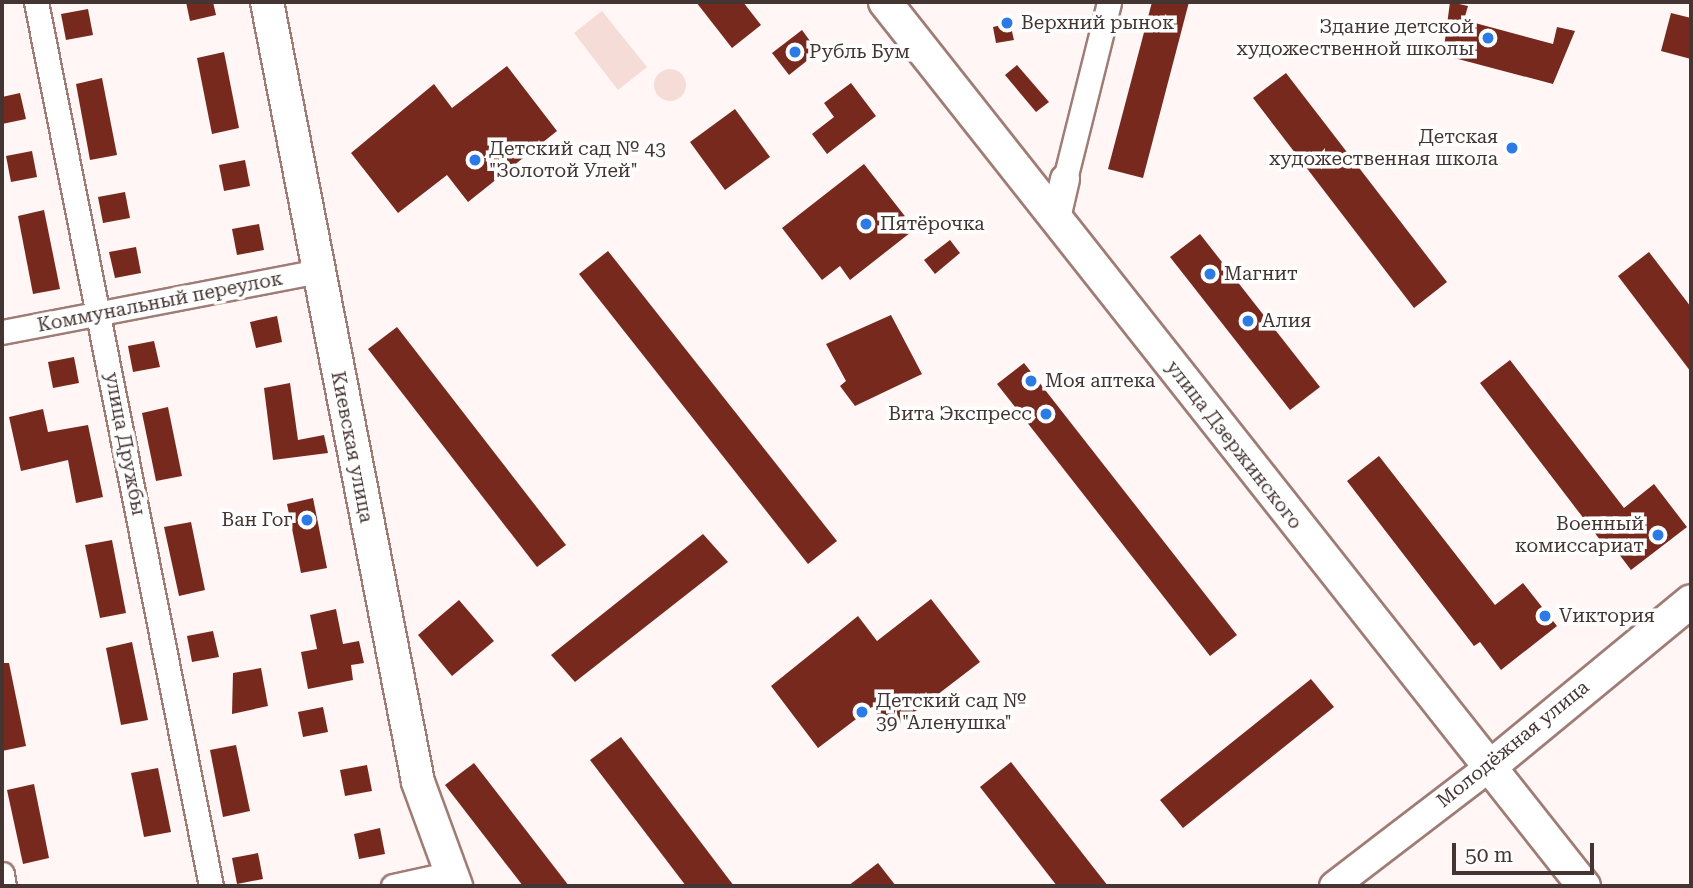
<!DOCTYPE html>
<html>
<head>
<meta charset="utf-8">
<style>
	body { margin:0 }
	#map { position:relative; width:1693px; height:888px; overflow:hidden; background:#fff6f5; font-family:"Roboto Serif",serif }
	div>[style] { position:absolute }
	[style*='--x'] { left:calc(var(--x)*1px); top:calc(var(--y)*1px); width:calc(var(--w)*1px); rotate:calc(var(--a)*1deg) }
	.green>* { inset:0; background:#f6dcd7 }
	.round { border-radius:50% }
	.building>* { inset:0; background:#78291e }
	.roads { filter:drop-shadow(2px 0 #9f7c75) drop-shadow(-2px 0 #9f7c75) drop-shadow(0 2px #9f7c75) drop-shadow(0 -2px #9f7c75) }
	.minor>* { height:23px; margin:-11.5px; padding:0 11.5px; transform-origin:11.5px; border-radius:11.5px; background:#fff }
	.tertiary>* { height:28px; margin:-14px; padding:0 14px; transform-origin:14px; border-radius:14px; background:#fff }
	.secondary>* { height:32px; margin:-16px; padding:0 16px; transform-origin:16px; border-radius:16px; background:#fff }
	.dots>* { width:19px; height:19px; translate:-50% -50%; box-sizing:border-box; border:4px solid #fff; border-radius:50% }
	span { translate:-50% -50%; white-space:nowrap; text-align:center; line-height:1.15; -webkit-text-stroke:7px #fff; paint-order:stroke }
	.poi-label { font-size:19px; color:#443532 }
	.left { translate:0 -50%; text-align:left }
	.right { translate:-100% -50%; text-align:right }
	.street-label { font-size:19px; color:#443532 }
	.frame { position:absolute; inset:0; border:4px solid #443532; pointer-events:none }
	.scale { position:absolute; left:1452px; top:843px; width:142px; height:32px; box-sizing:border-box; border:4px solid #443532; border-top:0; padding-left:9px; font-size:21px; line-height:24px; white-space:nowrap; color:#443532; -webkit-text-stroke:5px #fff; paint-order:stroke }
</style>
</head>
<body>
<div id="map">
	<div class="green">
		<i style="clip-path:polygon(602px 11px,647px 67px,618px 90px,574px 33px)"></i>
		<i class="round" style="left:654px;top:69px;width:32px;height:32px"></i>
	</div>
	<div class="building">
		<i style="clip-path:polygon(186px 2px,213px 2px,216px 15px,190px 21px)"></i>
		<i style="clip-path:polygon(696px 2px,743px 2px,761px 25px,732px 48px)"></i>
		<i style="clip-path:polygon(1152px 2px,1189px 2px,1143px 178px,1108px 169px)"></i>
		<i style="clip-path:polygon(1450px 2px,1468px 6px,1464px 20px,1553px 44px,1557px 27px,1575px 31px,1553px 84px,1443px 55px)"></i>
		<i style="clip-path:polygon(88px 9px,93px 35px,66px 40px,61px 14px)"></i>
		<i style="clip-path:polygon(1671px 13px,1691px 18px,1691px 59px,1661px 51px)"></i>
		<i style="clip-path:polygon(1010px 23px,1014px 40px,996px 43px,993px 27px)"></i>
		<i style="clip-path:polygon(802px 30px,818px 52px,789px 75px,772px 53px)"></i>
		<i style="clip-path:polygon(224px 52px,239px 128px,212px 134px,197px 58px)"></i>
		<i style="clip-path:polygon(1017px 65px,1049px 102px,1036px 112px,1005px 75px)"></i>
		<i style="clip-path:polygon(507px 66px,557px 131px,468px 202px,447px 175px,398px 213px,351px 153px,434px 84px,452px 108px)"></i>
		<i style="clip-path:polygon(1286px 73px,1447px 282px,1414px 308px,1253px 98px)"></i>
		<i style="clip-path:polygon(102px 78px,117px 155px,90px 160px,76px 84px)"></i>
		<i style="clip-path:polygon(851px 83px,876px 116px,827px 154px,812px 134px,834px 117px,824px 103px)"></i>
		<i style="clip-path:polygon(20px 93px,26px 119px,2px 124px,2px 97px)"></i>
		<i style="clip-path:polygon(735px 109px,770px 157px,725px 190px,690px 142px)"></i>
		<i style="clip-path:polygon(32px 151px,37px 177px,11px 182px,6px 156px)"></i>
		<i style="clip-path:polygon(245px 160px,250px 186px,224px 191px,219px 165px)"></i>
		<i style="clip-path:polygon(864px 164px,915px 229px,850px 280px,840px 266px,822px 280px,782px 228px)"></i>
		<i style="clip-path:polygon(125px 192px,130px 218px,103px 223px,98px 197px)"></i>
		<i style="clip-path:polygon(44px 210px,60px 289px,33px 294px,18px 216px)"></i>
		<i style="clip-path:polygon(259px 224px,264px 250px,237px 255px,232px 229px)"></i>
		<i style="clip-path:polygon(1200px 234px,1320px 387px,1290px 410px,1170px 257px)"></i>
		<i style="clip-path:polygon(950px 240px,960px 253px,935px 274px,924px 260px)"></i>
		<i style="clip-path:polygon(136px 247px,141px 273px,115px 278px,109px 252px)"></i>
		<i style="clip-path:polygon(608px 251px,837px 541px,808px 564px,579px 274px)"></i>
		<i style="clip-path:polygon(1649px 252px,1691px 307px,1691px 372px,1618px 276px)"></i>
		<i style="clip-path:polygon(891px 315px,922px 374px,855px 406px,840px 386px,846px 381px,826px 344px)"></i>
		<i style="clip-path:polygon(277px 316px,282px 342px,256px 348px,250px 322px)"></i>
		<i style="clip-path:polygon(397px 327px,566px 545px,537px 567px,368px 349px)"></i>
		<i style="clip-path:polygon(154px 341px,160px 367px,133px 372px,128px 346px)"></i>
		<i style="clip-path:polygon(74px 357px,79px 383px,53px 388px,48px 362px)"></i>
		<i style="clip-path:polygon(1510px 360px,1624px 508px,1654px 484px,1687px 527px,1631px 570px,1609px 541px,1604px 545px,1480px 383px)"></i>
		<i style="clip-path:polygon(1024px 363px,1237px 635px,1210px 656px,997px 384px)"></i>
		<i style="clip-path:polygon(290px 383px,298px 440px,324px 435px,328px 453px,273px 460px,264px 388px)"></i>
		<i style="clip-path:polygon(168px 407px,182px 476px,156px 481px,142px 413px)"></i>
		<i style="clip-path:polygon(43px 409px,48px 432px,88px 425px,103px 497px,76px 503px,68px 460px,21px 471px,9px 417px)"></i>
		<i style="clip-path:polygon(1379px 456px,1495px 605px,1523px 583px,1557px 626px,1501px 670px,1480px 642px,1474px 646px,1347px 481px)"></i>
		<i style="clip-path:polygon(313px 498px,327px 568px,301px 573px,287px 504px)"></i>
		<i style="clip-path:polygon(191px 522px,205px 590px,179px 596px,164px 527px)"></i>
		<i style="clip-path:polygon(703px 534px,728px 562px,575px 682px,551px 655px)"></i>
		<i style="clip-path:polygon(112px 540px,126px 613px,100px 618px,85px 545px)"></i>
		<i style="clip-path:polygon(931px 599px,980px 662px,890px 731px,872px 707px,818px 748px,771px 686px,858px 616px,877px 641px)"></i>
		<i style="clip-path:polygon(459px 600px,494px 641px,452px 676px,418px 635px)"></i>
		<i style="clip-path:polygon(336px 609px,343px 644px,359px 641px,364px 663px,351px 665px,353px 680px,308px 689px,301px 652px,317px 649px,310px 615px)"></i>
		<i style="clip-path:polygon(213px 631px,219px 657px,192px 662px,187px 636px)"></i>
		<i style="clip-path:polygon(132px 642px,148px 720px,121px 725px,106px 648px)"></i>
		<i style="clip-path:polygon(2px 663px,9px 663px,26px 746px,2px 751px)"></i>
		<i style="clip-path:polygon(261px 668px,268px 706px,232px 714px,233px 673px)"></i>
		<i style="clip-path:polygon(1311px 679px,1334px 707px,1183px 828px,1160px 800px)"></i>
		<i style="clip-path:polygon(323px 707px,328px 732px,303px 737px,298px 712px)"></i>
		<i style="clip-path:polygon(621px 737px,734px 886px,686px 886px,590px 760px)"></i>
		<i style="clip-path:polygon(236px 745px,250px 811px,223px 817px,210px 750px)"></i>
		<i style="clip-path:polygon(1011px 762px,1108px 886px,1057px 886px,980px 787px)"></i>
		<i style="clip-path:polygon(474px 763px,569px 886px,523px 886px,445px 785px)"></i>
		<i style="clip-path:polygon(367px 765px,372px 791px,345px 796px,340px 770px)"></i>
		<i style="clip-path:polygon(158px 768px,171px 832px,144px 837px,131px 773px)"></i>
		<i style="clip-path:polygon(34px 784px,49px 858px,23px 864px,7px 790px)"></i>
		<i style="clip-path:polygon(380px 828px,385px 854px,359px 859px,354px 834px)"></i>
		<i style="clip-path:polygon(258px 853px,263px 879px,237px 884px,232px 858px)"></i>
		<i style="clip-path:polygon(878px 863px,896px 886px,848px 886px)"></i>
	</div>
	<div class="roads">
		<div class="minor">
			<i style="--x:36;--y:2;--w:901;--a:78.8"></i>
			<i style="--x:1065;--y:179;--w:182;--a:-76"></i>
			<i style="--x:2;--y:332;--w:323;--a:-10.9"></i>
			<i style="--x:2;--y:874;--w:12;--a:81"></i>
			<i style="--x:393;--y:886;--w:55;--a:-12.5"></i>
		</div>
		<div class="tertiary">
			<i style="--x:1056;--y:218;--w:40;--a:-77"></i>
			<i style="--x:1334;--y:886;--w:198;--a:-37.4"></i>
		</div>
		<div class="secondary">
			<i style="--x:267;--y:2;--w:794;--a:79.04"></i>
			<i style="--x:418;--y:782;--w:111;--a:69.9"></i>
			<i style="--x:885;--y:2;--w:1127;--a:51.67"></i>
			<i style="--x:1491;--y:766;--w:259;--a:-39.5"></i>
		</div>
	</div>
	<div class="dots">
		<i style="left:1007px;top:23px;background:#2c7ae5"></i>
		<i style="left:1488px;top:38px;background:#2c7ae5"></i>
		<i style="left:795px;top:52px;background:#2c7ae5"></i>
		<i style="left:1512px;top:148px;background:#2c7ae5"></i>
		<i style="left:475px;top:160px;background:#2c7ae5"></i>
		<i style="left:866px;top:224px;background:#2c7ae5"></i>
		<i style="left:1210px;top:274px;background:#2c7ae5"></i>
		<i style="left:1248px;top:321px;background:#2c7ae5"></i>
		<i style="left:1031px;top:381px;background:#2c7ae5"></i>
		<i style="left:1046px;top:414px;background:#2c7ae5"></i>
		<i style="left:307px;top:520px;background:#2c7ae5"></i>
		<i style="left:1658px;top:535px;background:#2c7ae5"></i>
		<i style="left:1545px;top:616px;background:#2c7ae5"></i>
		<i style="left:862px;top:712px;background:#2c7ae5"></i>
	</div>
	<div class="poi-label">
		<span class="left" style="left:1021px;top:23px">Верхний рынок</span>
		<span class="right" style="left:1474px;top:38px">Здание детской<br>художественной школы</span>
		<span class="left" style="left:809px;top:52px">Рубль Бум</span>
		<span class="right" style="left:1498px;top:148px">Детская<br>художественная школа</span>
		<span class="left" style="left:489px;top:160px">Детский сад № 43<br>"Золотой Улей"</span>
		<span class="left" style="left:880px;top:224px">Пятёрочка</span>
		<span class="left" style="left:1224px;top:274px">Магнит</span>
		<span class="left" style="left:1262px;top:321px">Алия</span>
		<span class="left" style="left:1045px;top:381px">Моя аптека</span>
		<span class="right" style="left:1032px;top:414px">Вита Экспресс</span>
		<span class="right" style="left:293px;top:520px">Ван Гог</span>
		<span class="right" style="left:1644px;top:535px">Военный<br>комиссариат</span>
		<span class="left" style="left:1559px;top:616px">Vиктория</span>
		<span class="left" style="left:876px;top:712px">Детский сад №<br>39 "Аленушка"</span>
	</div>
	<div class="street-label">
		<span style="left:160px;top:302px;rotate:-11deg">Коммунальный переулок</span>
		<span style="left:125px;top:444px;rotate:79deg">улица Дружбы</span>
		<span style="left:1234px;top:445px;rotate:52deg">улица Дзержинского</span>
		<span style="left:352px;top:447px;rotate:79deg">Киевская улица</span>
		<span style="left:1513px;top:744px;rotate:-39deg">Молодёжная улица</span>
	</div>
	<div class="frame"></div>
	<div class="scale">50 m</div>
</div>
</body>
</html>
